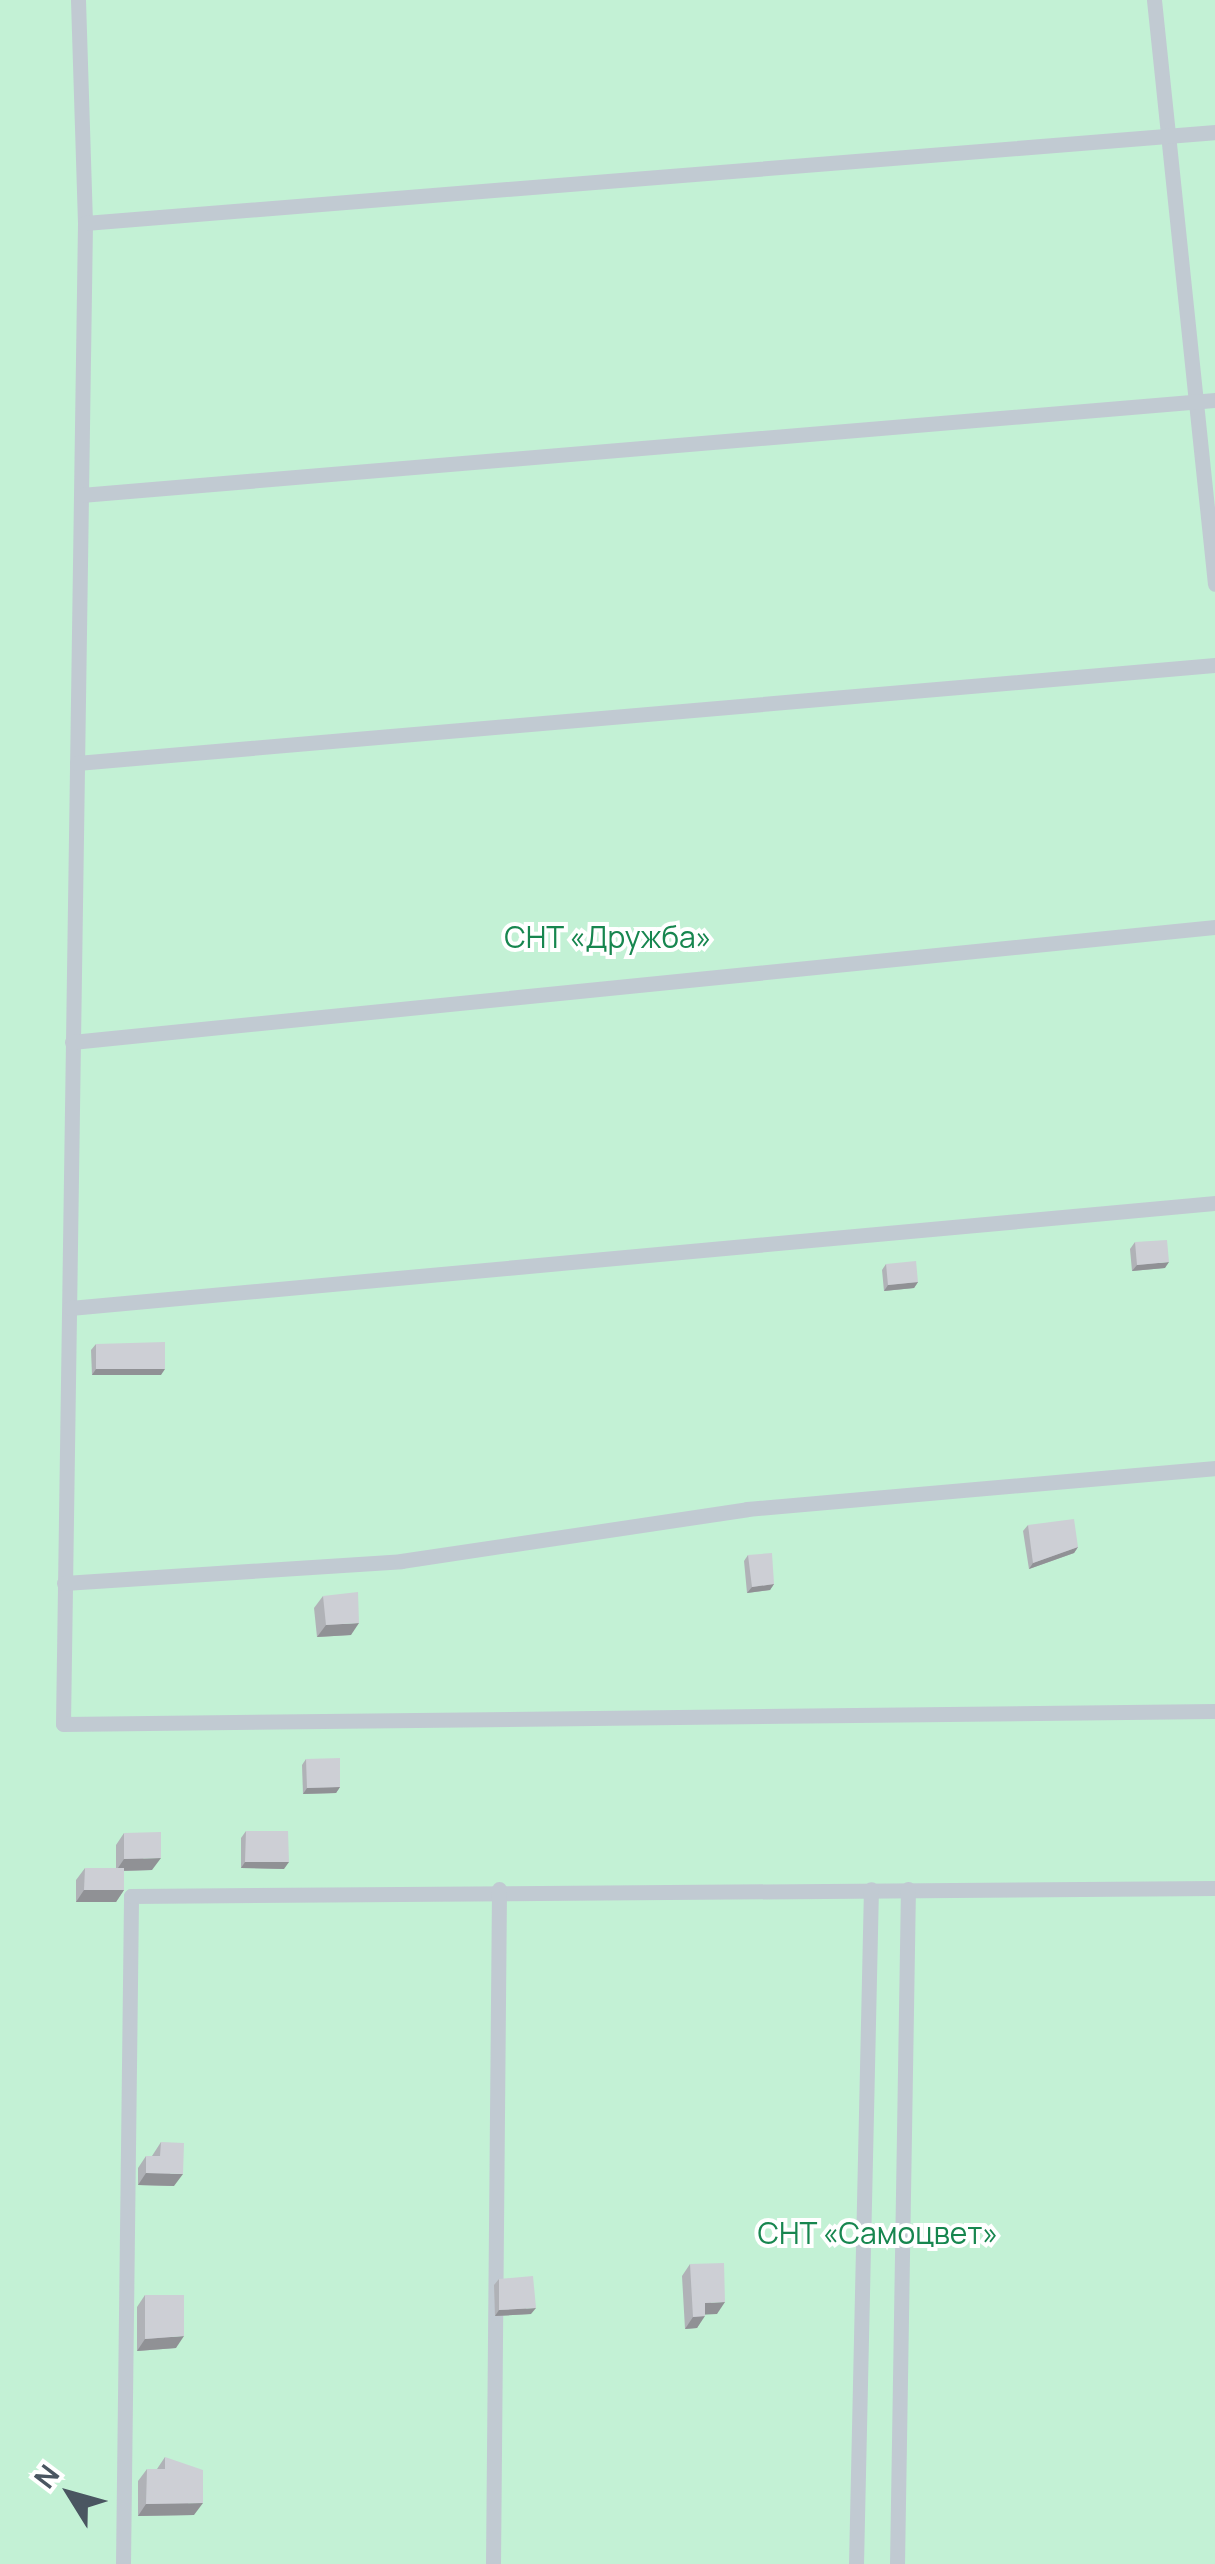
<!DOCTYPE html>
<html>
<head>
<meta charset="utf-8">
<style>
	body { margin:0 }
	#map { position:relative; width:1215px; height:2564px; overflow:hidden; background:#f5f3f3; font-family:Manrope,sans-serif }
	div>[style] { position:absolute }
	[style*='--x'] { left:calc(var(--x)*1px); top:calc(var(--y)*1px); width:calc(var(--w)*1px); rotate:calc(var(--a)*1deg) }
	.green>* { inset:0; background:#c3f1d5 }
	.lane>* { height:15px; margin:-7.5px; padding:0 7.5px; transform-origin:7.5px; border-radius:7.5px; background:#c1cad2 }
	.wall>* { inset:0; background:#b0b2b7 }
	.shaded-wall>* { inset:0; background:#909195 }
	.building>* { inset:0; background:#cdcfd5 }
	span { translate:-50% -50%; white-space:nowrap; text-align:center; line-height:1.15; -webkit-text-stroke:8px #fff; paint-order:stroke }
	.park-label { font-size:30px; color:#17864f }
	.north { position:absolute; left:20px; top:2444px; width:100px; height:100px; -webkit-text-stroke:8px #fff; paint-order:stroke; rotate:307deg; font-size:28px; font-weight:700; line-height:40px; text-align:center; color:#4a5661 }
	.north::after { content:''; display:block; margin:auto; width:35px; height:45px; background:#4a5661; clip-path:polygon(50% 0,100% 100%,50% 72%,0 100%) }
</style>
</head>
<body>
<div id="map">
	<div class="green">
		<i style="clip-path:polygon(0 0,1215px 0,1215px 2564px,0 2564px)"></i>
	</div>
	<div class="lane">
		<i style="--x:78;--y:0;--w:223;--a:88.2"></i>
		<i style="--x:85;--y:223;--w:1501;--a:90.84"></i>
		<i style="--x:63;--y:1724;--w:1152;--a:-0.65"></i>
		<i style="--x:1154;--y:0;--w:587;--a:84.04"></i>
		<i style="--x:85;--y:223;--w:1134;--a:-4.6"></i>
		<i style="--x:81;--y:495;--w:1138;--a:-4.79"></i>
		<i style="--x:77;--y:763;--w:1142;--a:-4.92"></i>
		<i style="--x:72;--y:1042;--w:1149;--a:-5.75"></i>
		<i style="--x:70;--y:1308;--w:1150;--a:-5.24"></i>
		<i style="--x:64;--y:1583;--w:338;--a:-3.7"></i>
		<i style="--x:401;--y:1561;--w:350;--a:-8.5"></i>
		<i style="--x:747;--y:1509;--w:470;--a:-5"></i>
		<i style="--x:123;--y:2564;--w:668;--a:-89.31"></i>
		<i style="--x:131;--y:1896;--w:1084;--a:-0.42"></i>
		<i style="--x:493;--y:2564;--w:675;--a:-89.49"></i>
		<i style="--x:856;--y:2564;--w:675;--a:-88.73"></i>
		<i style="--x:897;--y:2564;--w:675;--a:-89.07"></i>
	</div>
	<div class="wall">
		<i style="clip-path:polygon(1135px 1242px,1165px 1268px,1132px 1271px,1130px 1249px)"></i>
		<i style="clip-path:polygon(886px 1264px,918px 1282px,914px 1288px,884px 1291px,882px 1270px)"></i>
		<i style="clip-path:polygon(96px 1344px,161px 1375px,92px 1375px,91px 1350px)"></i>
		<i style="clip-path:polygon(1028px 1525px,1078px 1547px,1074px 1553px,1029px 1569px,1023px 1531px)"></i>
		<i style="clip-path:polygon(748px 1555px,774px 1584px,770px 1590px,747px 1593px,744px 1561px)"></i>
		<i style="clip-path:polygon(323px 1596px,351px 1635px,317px 1637px,314px 1608px)"></i>
		<i style="clip-path:polygon(306px 1759px,340px 1787px,336px 1793px,303px 1794px,302px 1765px)"></i>
		<i style="clip-path:polygon(246px 1831px,284px 1869px,241px 1868px,241px 1838px)"></i>
		<i style="clip-path:polygon(124px 1833px,152px 1870px,124px 1871px,124px 1890px,116px 1902px,76px 1902px,76px 1880px,85px 1868px,116px 1868px,116px 1845px)"></i>
		<i style="clip-path:polygon(161px 2142px,174px 2186px,138px 2185px,138px 2168px,146px 2156px,152px 2156px)"></i>
		<i style="clip-path:polygon(690px 2264px,717px 2314px,705px 2314px,697px 2328px,685px 2329px,682px 2276px)"></i>
		<i style="clip-path:polygon(499px 2279px,531px 2314px,495px 2316px,494px 2285px)"></i>
		<i style="clip-path:polygon(145px 2295px,176px 2348px,137px 2351px,137px 2307px)"></i>
		<i style="clip-path:polygon(165px 2457px,194px 2515px,138px 2516px,138px 2481px,147px 2469px,157px 2469px)"></i>
	</div>
	<div class="shaded-wall">
		<i style="clip-path:polygon(1169px 1262px,1165px 1268px,1132px 1271px,1137px 1265px)"></i>
		<i style="clip-path:polygon(918px 1282px,914px 1288px,884px 1291px,888px 1285px)"></i>
		<i style="clip-path:polygon(96px 1369px,165px 1369px,161px 1375px,92px 1375px)"></i>
		<i style="clip-path:polygon(1078px 1547px,1074px 1553px,1029px 1569px,1033px 1563px)"></i>
		<i style="clip-path:polygon(774px 1584px,770px 1590px,747px 1593px,752px 1587px)"></i>
		<i style="clip-path:polygon(359px 1623px,351px 1635px,317px 1637px,326px 1625px)"></i>
		<i style="clip-path:polygon(340px 1787px,336px 1793px,303px 1794px,307px 1788px)"></i>
		<i style="clip-path:polygon(161px 1858px,152px 1870px,116px 1871px,124px 1859px)"></i>
		<i style="clip-path:polygon(245px 1862px,289px 1862px,284px 1869px,241px 1868px)"></i>
		<i style="clip-path:polygon(84px 1890px,124px 1890px,116px 1902px,76px 1902px)"></i>
		<i style="clip-path:polygon(146px 2173px,183px 2174px,174px 2186px,138px 2185px)"></i>
		<i style="clip-path:polygon(725px 2302px,717px 2314px,697px 2315px,705px 2303px)"></i>
		<i style="clip-path:polygon(536px 2308px,531px 2314px,495px 2316px,499px 2310px)"></i>
		<i style="clip-path:polygon(705px 2316px,697px 2328px,685px 2329px,693px 2317px)"></i>
		<i style="clip-path:polygon(184px 2336px,176px 2348px,137px 2351px,145px 2339px)"></i>
		<i style="clip-path:polygon(203px 2503px,194px 2515px,138px 2516px,146px 2504px)"></i>
	</div>
	<div class="building">
		<i style="clip-path:polygon(1167px 1240px,1169px 1262px,1137px 1265px,1135px 1242px)"></i>
		<i style="clip-path:polygon(916px 1261px,918px 1282px,888px 1285px,886px 1264px)"></i>
		<i style="clip-path:polygon(165px 1342px,165px 1369px,96px 1369px,96px 1344px)"></i>
		<i style="clip-path:polygon(1074px 1519px,1078px 1547px,1033px 1563px,1028px 1525px)"></i>
		<i style="clip-path:polygon(772px 1553px,774px 1584px,752px 1587px,748px 1555px)"></i>
		<i style="clip-path:polygon(358px 1592px,359px 1623px,326px 1625px,323px 1596px)"></i>
		<i style="clip-path:polygon(340px 1758px,340px 1787px,307px 1788px,306px 1759px)"></i>
		<i style="clip-path:polygon(246px 1831px,288px 1831px,289px 1862px,245px 1862px)"></i>
		<i style="clip-path:polygon(161px 1832px,161px 1858px,124px 1859px,124px 1833px)"></i>
		<i style="clip-path:polygon(85px 1868px,124px 1868px,124px 1890px,84px 1890px)"></i>
		<i style="clip-path:polygon(161px 2142px,184px 2143px,183px 2174px,146px 2173px,146px 2156px,160px 2156px)"></i>
		<i style="clip-path:polygon(724px 2263px,725px 2302px,705px 2303px,705px 2316px,693px 2317px,690px 2264px)"></i>
		<i style="clip-path:polygon(533px 2276px,536px 2308px,499px 2310px,499px 2279px)"></i>
		<i style="clip-path:polygon(145px 2295px,184px 2295px,184px 2336px,145px 2339px)"></i>
		<i style="clip-path:polygon(165px 2457px,203px 2470px,203px 2503px,146px 2504px,147px 2469px,165px 2469px)"></i>
	</div>
	<div class="park-label">
		<span style="left:608px;top:937px">СНТ «Дружба»</span>
		<span style="left:878px;top:2233px">СНТ «Самоцвет»</span>
	</div>
	<div class="north">N</div>
</div>
</body>
</html>
